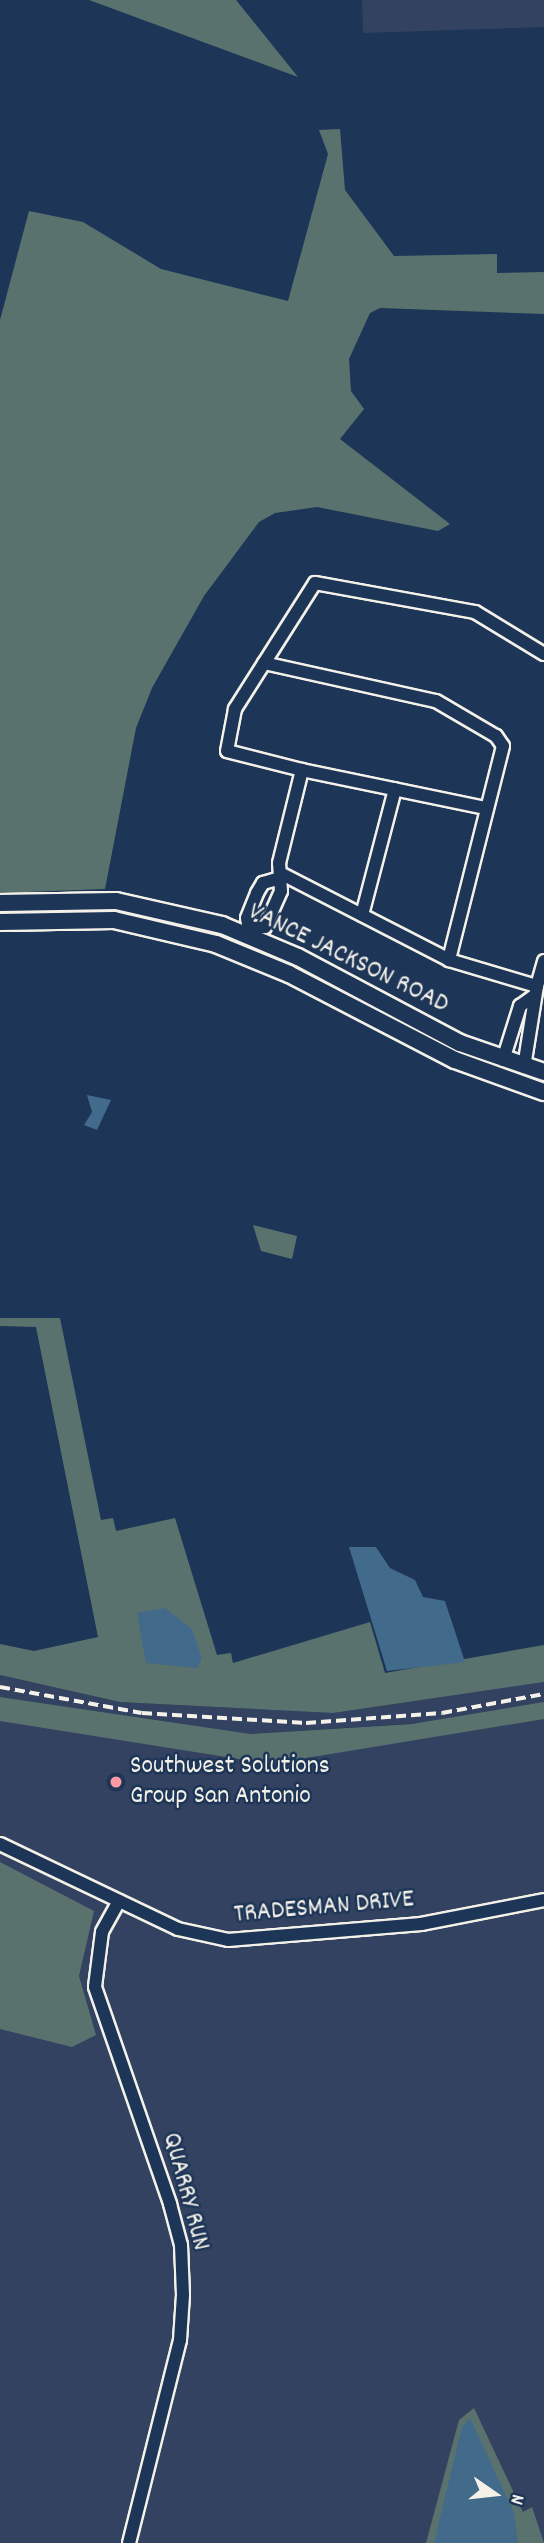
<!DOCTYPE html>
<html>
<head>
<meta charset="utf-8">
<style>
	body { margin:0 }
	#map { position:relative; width:544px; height:2543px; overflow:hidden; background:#1d3557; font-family:Dekko,sans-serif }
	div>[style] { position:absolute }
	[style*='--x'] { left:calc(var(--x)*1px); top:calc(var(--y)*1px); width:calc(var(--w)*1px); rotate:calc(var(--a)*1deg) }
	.built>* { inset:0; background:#334261 }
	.green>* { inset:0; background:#5a726e }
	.water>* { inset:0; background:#426a8a }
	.roads { filter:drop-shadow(2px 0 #f4f1e8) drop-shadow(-2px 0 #f4f1e8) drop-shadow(0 2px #f4f1e8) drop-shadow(0 -2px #f4f1e8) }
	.minor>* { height:12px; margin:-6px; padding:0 6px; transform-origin:6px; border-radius:6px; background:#1d3557 }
	.secondary>* { height:16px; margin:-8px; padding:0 8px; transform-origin:8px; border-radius:8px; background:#1d3557 }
	.rail>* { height:3.5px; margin-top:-1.75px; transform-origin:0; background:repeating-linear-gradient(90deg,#f4f1e8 0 10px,transparent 0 15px) }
	.dots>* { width:19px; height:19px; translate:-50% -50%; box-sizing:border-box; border:4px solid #1d3557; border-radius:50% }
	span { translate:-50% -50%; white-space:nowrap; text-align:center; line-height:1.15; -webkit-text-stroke:5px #1d3557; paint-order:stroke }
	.street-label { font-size:26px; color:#f4f1e8 }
	.poi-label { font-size:26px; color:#f4f1e8 }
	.left { translate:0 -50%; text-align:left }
	.north { position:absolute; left:460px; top:2459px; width:70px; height:70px; -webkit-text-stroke:5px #1d3557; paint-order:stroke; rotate:104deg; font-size:19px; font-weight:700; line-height:28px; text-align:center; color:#f4f1e8 }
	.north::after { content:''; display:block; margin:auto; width:24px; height:32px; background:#f4f1e8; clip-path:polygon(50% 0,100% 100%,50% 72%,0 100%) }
</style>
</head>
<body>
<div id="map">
	<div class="built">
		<i style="clip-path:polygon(362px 0,544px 0,544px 27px,363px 33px)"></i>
		<i style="clip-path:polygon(0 1675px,120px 1702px,333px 1713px,544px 1682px,544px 2543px,0 2543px,0 1713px,268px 1756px,435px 1722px,251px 1734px,0 1697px)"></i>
	</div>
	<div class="green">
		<i style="clip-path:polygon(89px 0,236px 0,298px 77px)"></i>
		<i style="clip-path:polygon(340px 129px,345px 190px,394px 256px,497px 254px,497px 273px,544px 272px,544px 314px,380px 308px,370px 313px,349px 359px,351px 391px,364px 409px,340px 439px,450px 524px,438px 531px,317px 507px,275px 513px,259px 522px,204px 596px,152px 688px,136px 728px,105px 889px,0 893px,0 320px,29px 211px,83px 222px,161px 269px,288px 301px,328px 154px,319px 130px)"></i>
		<i style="clip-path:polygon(253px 1225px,297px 1236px,292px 1259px,261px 1251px)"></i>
		<i style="clip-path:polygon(0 1318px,60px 1318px,101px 1520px,113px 1518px,116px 1531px,175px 1518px,217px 1655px,231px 1653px,233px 1663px,370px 1622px,385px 1673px,544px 1645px,544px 1682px,333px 1713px,120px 1702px,0 1675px,0 1644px,34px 1651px,98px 1637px,36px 1327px,0 1326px)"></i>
		<i style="clip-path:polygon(0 1697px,251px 1734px,412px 1724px,544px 1702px,544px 1719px,270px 1764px,0 1721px)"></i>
		<i style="clip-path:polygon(0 1862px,94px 1911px,79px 1976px,96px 2035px,72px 2047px,0 2029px)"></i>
		<i style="clip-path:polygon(474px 2408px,523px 2512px,532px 2507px,544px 2543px,426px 2543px,459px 2420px)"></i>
	</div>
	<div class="water">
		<i style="clip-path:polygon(87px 1095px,111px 1100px,97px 1130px,84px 1125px,92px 1112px)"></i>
		<i style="clip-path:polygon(349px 1547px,376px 1547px,390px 1568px,415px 1580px,423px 1597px,445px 1601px,465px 1662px,387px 1671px)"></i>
		<i style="clip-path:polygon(165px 1608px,192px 1629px,202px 1659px,197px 1668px,146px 1663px,137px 1613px)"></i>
		<i style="clip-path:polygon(470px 2418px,514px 2513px,518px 2543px,434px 2543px,462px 2427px)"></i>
	</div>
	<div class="roads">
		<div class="minor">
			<i style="--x:264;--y:663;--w:176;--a:12.5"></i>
			<i style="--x:436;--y:701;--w:69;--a:30.3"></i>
			<i style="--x:496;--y:736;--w:12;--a:55"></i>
			<i style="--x:503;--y:746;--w:221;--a:104.2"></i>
			<i style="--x:449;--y:960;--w:92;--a:16.5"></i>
			<i style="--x:537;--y:986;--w:26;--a:-74"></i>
			<i style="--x:302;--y:770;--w:188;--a:11.7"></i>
			<i style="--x:282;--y:874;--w:188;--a:27.2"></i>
			<i style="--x:362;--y:915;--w:130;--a:-75.3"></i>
			<i style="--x:252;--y:928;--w:13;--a:-4"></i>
			<i style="--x:265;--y:927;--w:39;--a:-66"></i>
			<i style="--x:281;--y:891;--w:28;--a:-94"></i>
			<i style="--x:279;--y:863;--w:96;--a:-76.1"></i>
			<i style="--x:302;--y:770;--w:77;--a:-165.8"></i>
			<i style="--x:227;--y:751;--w:43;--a:-79.2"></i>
			<i style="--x:235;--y:709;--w:149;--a:-57.6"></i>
			<i style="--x:315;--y:583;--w:163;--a:10.3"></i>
			<i style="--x:475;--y:612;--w:81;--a:31.3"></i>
			<i style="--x:250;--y:935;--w:17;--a:-100"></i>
			<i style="--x:247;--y:918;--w:27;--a:-68"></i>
			<i style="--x:257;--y:893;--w:12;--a:-59"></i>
			<i style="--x:263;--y:883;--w:15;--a:-16"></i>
			<i style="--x:503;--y:1060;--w:57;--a:-72.5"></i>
			<i style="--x:520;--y:1006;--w:17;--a:-36"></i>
			<i style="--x:524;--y:1067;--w:82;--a:-80.9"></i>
			<i style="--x:0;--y:1844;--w:197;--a:25.5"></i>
			<i style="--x:178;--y:1929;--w:51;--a:12.4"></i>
			<i style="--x:228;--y:1940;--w:194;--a:-4.7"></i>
			<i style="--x:421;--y:1924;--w:125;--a:-11"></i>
			<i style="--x:119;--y:1901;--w:35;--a:119"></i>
			<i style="--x:102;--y:1932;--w:55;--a:97.3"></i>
			<i style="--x:95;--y:1987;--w:230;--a:70.9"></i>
			<i style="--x:170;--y:2204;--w:42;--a:75"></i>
			<i style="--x:181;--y:2245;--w:50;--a:87.7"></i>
			<i style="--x:183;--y:2295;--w:45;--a:93.8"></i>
			<i style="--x:180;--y:2340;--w:209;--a:104.1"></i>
		</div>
		<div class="secondary">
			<i style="--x:0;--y:903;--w:116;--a:-1"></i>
			<i style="--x:116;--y:901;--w:109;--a:12.8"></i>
			<i style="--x:222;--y:925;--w:82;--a:22.8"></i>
			<i style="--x:298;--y:957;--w:183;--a:28"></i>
			<i style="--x:460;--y:1043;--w:89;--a:19"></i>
			<i style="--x:0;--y:922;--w:114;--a:-1"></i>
			<i style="--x:114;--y:920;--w:105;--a:13.2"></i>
			<i style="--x:216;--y:944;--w:79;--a:22.3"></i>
			<i style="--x:289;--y:974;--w:187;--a:27.4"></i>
			<i style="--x:455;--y:1060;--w:95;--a:19.8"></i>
		</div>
	</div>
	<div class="rail">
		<i style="--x:0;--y:1687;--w:144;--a:10.4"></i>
		<i style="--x:142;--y:1713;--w:164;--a:3.5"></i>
		<i style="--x:306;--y:1723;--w:136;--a:-4.2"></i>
		<i style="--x:442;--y:1713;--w:104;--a:-10.6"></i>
	</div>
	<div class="dots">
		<i style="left:116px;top:1782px;background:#ff9aa2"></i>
	</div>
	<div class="street-label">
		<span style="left:348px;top:959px;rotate:26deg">VANCE JACKSON ROAD</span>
		<span style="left:324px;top:1908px;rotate:-5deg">TRADESMAN DRIVE</span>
		<span style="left:185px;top:2192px;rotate:75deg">QUARRY RUN</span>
	</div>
	<div class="poi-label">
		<span class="left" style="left:130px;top:1782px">Southwest Solutions<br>Group San Antonio</span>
	</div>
	<div class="north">N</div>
</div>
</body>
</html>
